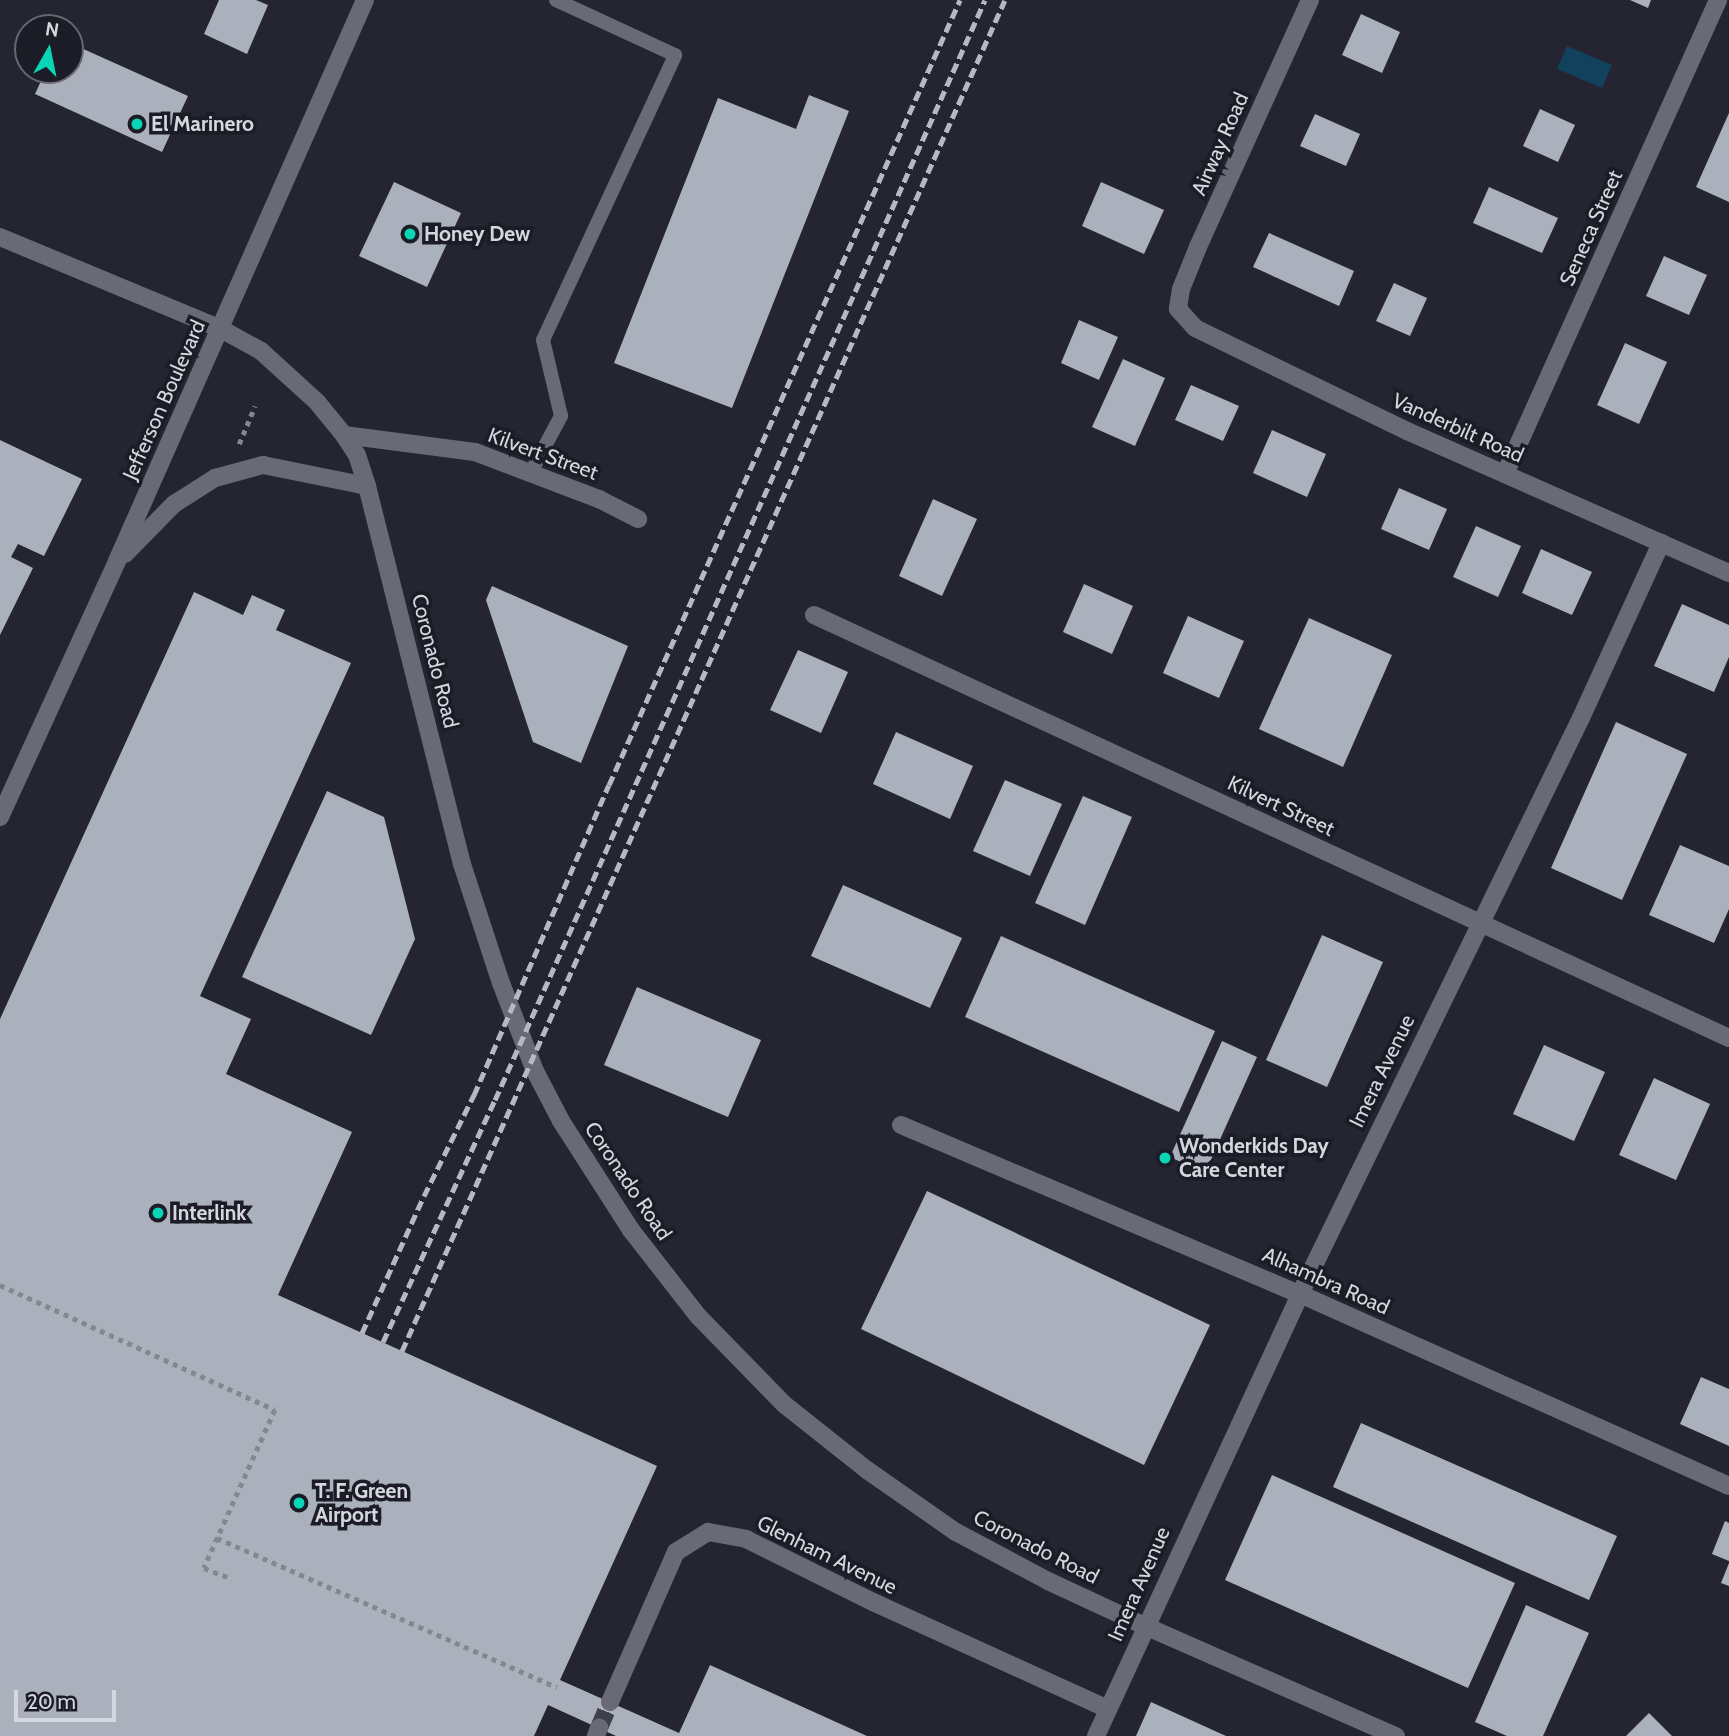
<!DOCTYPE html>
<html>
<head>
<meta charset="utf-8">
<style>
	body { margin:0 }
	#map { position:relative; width:1729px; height:1736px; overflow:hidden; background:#242530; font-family:Cabin,sans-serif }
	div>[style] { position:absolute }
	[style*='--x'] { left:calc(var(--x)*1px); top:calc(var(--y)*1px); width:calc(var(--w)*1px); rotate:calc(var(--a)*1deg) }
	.water>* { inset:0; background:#12415d }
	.building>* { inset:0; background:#aab1bd }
	.minor-tunnel>* { height:18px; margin-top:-9px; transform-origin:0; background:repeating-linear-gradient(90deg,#3f404a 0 18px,transparent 0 27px) }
	.path>* { height:4.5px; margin-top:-2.25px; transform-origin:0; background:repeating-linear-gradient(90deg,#85868f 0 5px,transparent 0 10px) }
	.service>* { height:14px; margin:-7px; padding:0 7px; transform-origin:7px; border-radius:7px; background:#696a76 }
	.minor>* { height:18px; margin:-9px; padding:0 9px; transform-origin:9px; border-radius:9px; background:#696a76 }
	.tertiary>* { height:18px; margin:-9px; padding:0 9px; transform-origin:9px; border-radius:9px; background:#696a76 }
	.secondary>* { height:18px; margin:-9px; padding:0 9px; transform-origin:9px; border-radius:9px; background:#696a76 }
	.rail>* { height:5px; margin-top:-2.5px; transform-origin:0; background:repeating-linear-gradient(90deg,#b7b8c0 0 10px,transparent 0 15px) }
	.dots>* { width:19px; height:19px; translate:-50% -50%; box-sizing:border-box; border:4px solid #1b1c26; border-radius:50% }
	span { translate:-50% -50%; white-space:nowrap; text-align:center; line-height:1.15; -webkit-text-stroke:7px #1b1c26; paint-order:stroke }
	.poi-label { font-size:21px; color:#d6d7de; font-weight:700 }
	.left { translate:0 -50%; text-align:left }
	.street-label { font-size:21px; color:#d6d7de }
	.north { position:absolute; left:14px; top:14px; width:70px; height:70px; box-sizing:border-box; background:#1b1c26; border:2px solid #666770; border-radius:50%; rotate:9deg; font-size:19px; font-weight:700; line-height:28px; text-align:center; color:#d6d7de }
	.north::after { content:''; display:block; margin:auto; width:24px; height:32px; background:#08d5b5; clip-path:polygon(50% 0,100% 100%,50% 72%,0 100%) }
	.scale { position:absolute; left:14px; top:1690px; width:102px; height:32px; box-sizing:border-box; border:4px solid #d6d7de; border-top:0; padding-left:9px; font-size:21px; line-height:24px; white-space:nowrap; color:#d6d7de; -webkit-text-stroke:5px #1b1c26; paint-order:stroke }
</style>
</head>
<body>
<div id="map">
	<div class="water">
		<i style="clip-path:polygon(1567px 46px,1612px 65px,1602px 88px,1557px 69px)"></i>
	</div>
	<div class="building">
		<i style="clip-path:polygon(219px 0,256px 0,268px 5px,247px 54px,204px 34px)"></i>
		<i style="clip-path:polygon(1630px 0,1651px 0,1648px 8px)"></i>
		<i style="clip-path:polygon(1361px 14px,1400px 32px,1382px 73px,1342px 55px)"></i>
		<i style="clip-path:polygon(70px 43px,188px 96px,162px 152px,35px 94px,46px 70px,70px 70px)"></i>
		<i style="clip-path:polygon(809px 95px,849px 111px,732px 408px,614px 363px,718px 98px,796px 129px)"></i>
		<i style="clip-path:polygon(1540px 109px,1575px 125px,1558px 162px,1523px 146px)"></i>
		<i style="clip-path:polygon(1729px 113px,1729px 202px,1696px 187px)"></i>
		<i style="clip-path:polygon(1315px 114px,1360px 134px,1346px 166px,1300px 146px)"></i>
		<i style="clip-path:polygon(394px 182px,461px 213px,427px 287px,359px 256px)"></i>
		<i style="clip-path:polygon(1101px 182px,1164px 210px,1144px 254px,1082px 226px)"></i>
		<i style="clip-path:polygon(1489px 187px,1558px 218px,1542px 253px,1473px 223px)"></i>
		<i style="clip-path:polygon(1269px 233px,1354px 271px,1339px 306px,1253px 267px)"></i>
		<i style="clip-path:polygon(1664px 256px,1707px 275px,1689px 315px,1646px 296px)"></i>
		<i style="clip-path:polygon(1394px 283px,1427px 298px,1410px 336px,1376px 321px)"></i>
		<i style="clip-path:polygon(1079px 320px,1118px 337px,1099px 380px,1061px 363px)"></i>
		<i style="clip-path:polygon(1625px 343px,1667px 362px,1639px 424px,1597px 405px)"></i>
		<i style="clip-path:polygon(1123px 359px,1165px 378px,1135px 446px,1092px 427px)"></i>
		<i style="clip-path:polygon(1191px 385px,1239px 406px,1223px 441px,1175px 420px)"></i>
		<i style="clip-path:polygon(1272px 430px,1326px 454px,1307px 497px,1253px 473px)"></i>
		<i style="clip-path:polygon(0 440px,82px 479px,44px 556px,18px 544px,11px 557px,33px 568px,0 635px)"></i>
		<i style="clip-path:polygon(1399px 488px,1447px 509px,1429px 550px,1381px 529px)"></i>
		<i style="clip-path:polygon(933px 499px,977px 519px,942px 596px,899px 576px)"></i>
		<i style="clip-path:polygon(1476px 526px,1521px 546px,1498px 597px,1453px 577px)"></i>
		<i style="clip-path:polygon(1541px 549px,1592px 572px,1572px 615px,1522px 593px)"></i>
		<i style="clip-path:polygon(1084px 584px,1133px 606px,1112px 654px,1063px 632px)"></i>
		<i style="clip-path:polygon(492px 586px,628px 646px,581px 763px,533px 742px,486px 600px)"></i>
		<i style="clip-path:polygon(194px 592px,243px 615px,252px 595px,285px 610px,276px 630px,351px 663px,200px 996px,251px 1019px,226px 1074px,352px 1132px,278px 1295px,657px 1466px,560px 1680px,679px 1733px,710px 1665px,867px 1736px,616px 1736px,548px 1705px,534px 1736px,0 1736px,0 1019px)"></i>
		<i style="clip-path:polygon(1682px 604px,1729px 625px,1729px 657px,1714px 692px,1654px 666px)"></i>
		<i style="clip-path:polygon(1188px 616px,1244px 641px,1219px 698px,1163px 673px)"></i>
		<i style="clip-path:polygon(1309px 618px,1392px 655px,1343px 767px,1259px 729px)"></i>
		<i style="clip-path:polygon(798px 650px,848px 672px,821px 733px,770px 710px)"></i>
		<i style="clip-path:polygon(1616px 722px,1687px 754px,1622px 900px,1551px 868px)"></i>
		<i style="clip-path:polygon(896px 732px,973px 766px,950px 819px,873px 784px)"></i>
		<i style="clip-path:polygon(1005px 780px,1062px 804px,1030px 876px,973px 851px)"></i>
		<i style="clip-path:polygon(327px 791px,384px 817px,415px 939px,371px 1035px,242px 977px)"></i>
		<i style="clip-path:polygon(1083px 796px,1132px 817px,1085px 925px,1035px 903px)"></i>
		<i style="clip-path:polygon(1680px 845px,1729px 866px,1729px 909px,1714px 943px,1649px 915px)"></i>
		<i style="clip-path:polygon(843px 885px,962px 938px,930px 1008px,811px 956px)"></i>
		<i style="clip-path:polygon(1322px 935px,1383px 962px,1327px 1087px,1266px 1060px)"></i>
		<i style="clip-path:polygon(1001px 936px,1215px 1031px,1179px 1112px,965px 1017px)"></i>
		<i style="clip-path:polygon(637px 987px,761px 1040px,728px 1117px,604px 1065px)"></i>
		<i style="clip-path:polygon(1222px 1041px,1257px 1057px,1205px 1173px,1170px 1157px)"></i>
		<i style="clip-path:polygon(1544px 1045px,1605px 1072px,1574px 1141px,1513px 1114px)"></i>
		<i style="clip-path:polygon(1654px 1078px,1710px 1104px,1676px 1180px,1619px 1155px)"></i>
		<i style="clip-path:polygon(927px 1191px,1210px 1325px,1144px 1465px,861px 1329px)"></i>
		<i style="clip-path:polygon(1701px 1377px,1729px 1389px,1729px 1446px,1680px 1424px)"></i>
		<i style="clip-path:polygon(1361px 1423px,1617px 1536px,1589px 1600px,1333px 1487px)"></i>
		<i style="clip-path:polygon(1272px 1475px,1515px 1583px,1468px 1688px,1225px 1580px)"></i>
		<i style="clip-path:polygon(1725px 1521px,1729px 1523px,1729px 1561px,1712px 1554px)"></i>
		<i style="clip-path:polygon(1729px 1563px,1729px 1586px,1721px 1583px)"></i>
		<i style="clip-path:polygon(1526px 1605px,1589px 1633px,1543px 1736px,1507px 1736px,1475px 1722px)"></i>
		<i style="clip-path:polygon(1151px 1702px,1226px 1736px,1136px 1736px)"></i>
		<i style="clip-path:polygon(1649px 1713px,1672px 1736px,1626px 1736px)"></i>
	</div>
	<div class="minor-tunnel">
		<i style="--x:599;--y:1728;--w:28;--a:-67"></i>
	</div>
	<div class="path">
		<i style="--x:239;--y:444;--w:41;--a:-67.2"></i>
		<i style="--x:0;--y:1285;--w:302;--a:24.4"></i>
		<i style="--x:275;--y:1410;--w:173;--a:114.2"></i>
		<i style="--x:204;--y:1568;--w:30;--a:21"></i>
		<i style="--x:217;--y:1538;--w:371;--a:23.7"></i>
	</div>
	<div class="service">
		<i style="--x:531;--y:472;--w:64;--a:-61.8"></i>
		<i style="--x:561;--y:416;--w:78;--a:-103.3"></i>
		<i style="--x:543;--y:340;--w:314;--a:-65.1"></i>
		<i style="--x:675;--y:55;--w:131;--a:-155.2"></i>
	</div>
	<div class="minor">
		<i style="--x:1310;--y:0;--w:271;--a:114.4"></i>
		<i style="--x:1198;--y:247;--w:45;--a:112"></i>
		<i style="--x:1181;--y:289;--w:20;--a:99"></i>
		<i style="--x:1178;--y:309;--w:25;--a:48"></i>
		<i style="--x:1195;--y:328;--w:236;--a:25.9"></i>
		<i style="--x:1407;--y:431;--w:352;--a:23.8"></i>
		<i style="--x:344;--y:435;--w:132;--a:7.4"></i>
		<i style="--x:475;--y:452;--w:133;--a:20.8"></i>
		<i style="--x:599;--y:499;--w:44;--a:27.1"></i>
		<i style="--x:1505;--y:474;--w:520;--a:-65.8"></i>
		<i style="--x:814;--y:615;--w:1008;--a:24.81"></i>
		<i style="--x:901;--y:1125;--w:433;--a:23"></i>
		<i style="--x:1300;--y:1294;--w:470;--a:24.1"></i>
		<i style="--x:610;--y:1702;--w:164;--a:-66.3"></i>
		<i style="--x:676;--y:1552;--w:38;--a:-32"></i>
		<i style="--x:708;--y:1532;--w:39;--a:10"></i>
		<i style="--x:746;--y:1539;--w:142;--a:26.4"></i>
		<i style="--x:873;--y:1602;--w:258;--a:24.5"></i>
		<i style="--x:596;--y:1736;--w:9;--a:-69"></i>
		<i style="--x:1096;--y:1736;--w:487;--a:-65.2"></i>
		<i style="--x:1300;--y:1294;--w:639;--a:-64"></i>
		<i style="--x:1580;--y:720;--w:195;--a:-65.4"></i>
	</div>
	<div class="tertiary">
		<i style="--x:0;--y:237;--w:239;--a:22.6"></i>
		<i style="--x:221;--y:329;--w:46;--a:28.8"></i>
		<i style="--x:261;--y:351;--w:76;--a:42.3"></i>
		<i style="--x:317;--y:402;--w:43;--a:50.7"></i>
		<i style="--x:344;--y:435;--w:24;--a:57"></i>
		<i style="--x:357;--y:455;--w:33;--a:72"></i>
		<i style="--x:367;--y:486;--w:390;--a:75.9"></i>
		<i style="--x:462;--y:864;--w:125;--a:71.9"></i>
		<i style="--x:501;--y:983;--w:94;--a:68.9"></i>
		<i style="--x:535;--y:1071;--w:56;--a:62.5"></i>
		<i style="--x:561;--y:1121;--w:130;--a:57.3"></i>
		<i style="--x:631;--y:1230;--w:109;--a:52.1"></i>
		<i style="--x:698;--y:1316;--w:124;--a:45.7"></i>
		<i style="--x:785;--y:1405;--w:105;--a:38.4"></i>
		<i style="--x:867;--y:1470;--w:108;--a:34.9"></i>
		<i style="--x:956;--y:1532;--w:104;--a:28"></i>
		<i style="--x:1048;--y:1581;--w:107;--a:24.9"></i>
		<i style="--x:1145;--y:1626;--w:274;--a:23.7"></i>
	</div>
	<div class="secondary">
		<i style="--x:125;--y:554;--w:70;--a:-45.6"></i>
		<i style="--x:174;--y:504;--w:49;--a:-32.4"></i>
		<i style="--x:215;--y:478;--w:50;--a:-15.2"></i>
		<i style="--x:263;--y:465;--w:106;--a:11.4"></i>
		<i style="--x:0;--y:817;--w:281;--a:-65.4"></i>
		<i style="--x:117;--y:561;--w:613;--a:-66.15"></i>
	</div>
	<div class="rail">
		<i style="--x:362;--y:1333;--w:150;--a:-65.7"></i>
		<i style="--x:424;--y:1196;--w:113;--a:-63.7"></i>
		<i style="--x:474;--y:1095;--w:338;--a:-66.5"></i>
		<i style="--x:609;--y:785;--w:860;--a:-65.91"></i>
		<i style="--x:383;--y:1342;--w:267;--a:-65.2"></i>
		<i style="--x:495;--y:1100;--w:1204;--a:-65.99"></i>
		<i style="--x:402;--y:1351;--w:1479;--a:-65.95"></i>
	</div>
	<div class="dots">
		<i style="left:137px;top:124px;background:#08d5b5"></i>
		<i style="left:410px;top:234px;background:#08d5b5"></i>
		<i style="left:1165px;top:1158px;background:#08d5b5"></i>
		<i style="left:158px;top:1213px;background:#08d5b5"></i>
		<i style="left:299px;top:1503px;background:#08d5b5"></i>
	</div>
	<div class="poi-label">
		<span class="left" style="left:151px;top:124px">El Marinero</span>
		<span class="left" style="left:424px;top:234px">Honey Dew</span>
		<span class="left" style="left:1179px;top:1158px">Wonderkids Day<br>Care Center</span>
		<span class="left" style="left:172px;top:1213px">Interlink</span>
		<span class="left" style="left:315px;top:1503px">T. F. Green<br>Airport</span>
	</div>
	<div class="street-label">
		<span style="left:1220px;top:144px;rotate:-66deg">Airway Road</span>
		<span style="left:1591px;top:228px;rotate:-66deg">Seneca Street</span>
		<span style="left:164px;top:400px;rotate:-66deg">Jefferson Boulevard</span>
		<span style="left:1458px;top:428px;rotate:24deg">Vanderbilt Road</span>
		<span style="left:543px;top:454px;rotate:20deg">Kilvert Street</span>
		<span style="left:435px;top:661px;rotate:76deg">Coronado Road</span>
		<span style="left:1281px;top:806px;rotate:25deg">Kilvert Street</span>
		<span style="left:1382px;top:1071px;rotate:-64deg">Imera Avenue</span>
		<span style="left:628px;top:1181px;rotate:56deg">Coronado Road</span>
		<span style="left:1326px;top:1281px;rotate:24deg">Alhambra Road</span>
		<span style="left:1036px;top:1547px;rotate:27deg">Coronado Road</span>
		<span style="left:827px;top:1555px;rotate:26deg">Glenham Avenue</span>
		<span style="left:1139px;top:1584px;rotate:-66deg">Imera Avenue</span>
	</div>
	<div class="north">N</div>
	<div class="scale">20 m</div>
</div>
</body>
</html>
